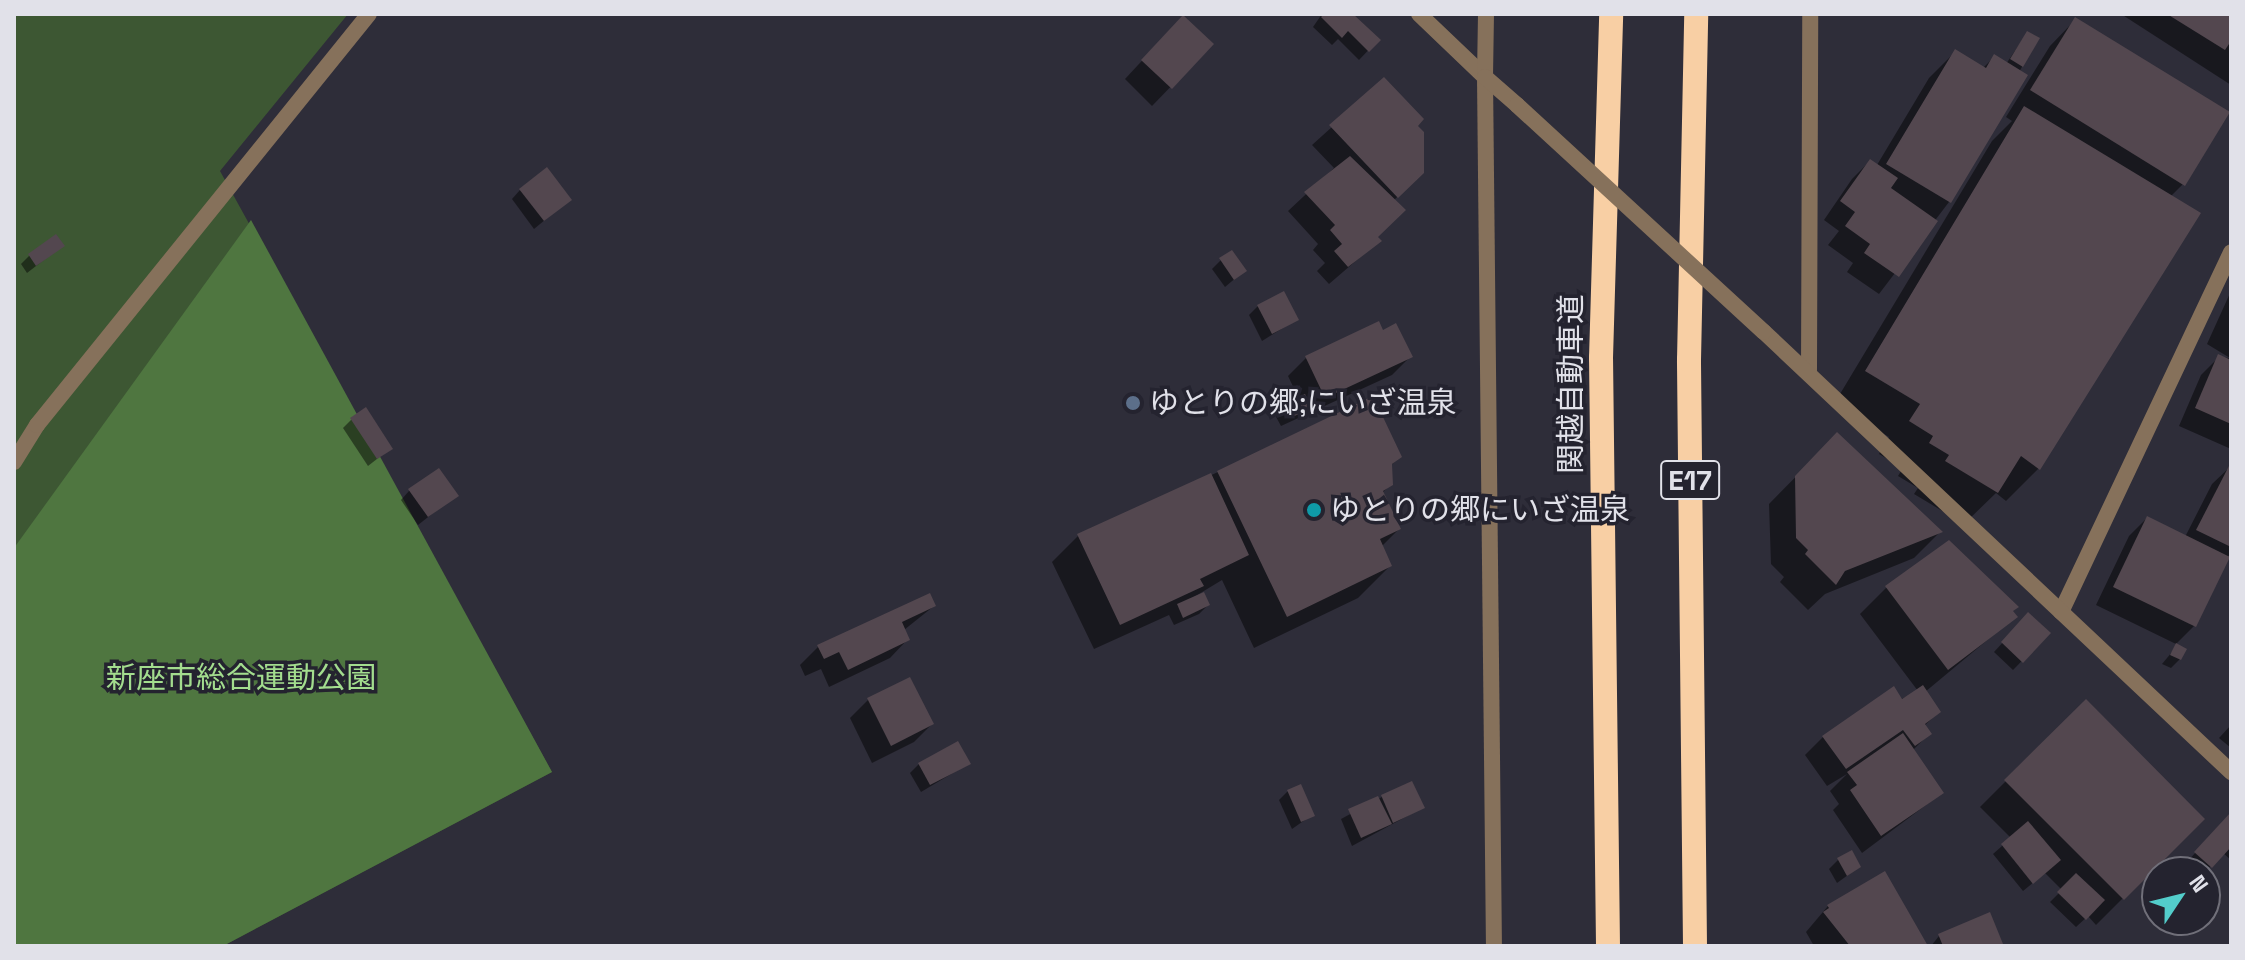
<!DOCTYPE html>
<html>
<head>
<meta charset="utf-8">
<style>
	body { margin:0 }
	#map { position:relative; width:2245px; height:960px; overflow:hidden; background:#2e2d39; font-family:"Space Grotesk","Noto Sans JP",sans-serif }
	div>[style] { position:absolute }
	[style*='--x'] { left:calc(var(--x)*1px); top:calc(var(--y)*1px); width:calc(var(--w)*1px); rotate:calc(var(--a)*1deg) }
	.green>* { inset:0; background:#3d5733 }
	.forest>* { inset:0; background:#4f7640 }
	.shadow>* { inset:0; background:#0007 }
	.building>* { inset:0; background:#53474f }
	.minor>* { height:16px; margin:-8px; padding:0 8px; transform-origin:8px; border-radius:8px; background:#86715b }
	.tertiary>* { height:16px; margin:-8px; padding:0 8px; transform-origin:8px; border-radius:8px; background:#86715b }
	.motorway>* { height:24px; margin:-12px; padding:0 12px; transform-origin:12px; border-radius:12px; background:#f8cfa4 }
	.tertiary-bridge>* { height:16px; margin:-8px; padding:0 8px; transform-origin:8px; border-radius:8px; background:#86715b }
	.dots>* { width:22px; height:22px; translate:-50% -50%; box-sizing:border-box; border:4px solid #24232f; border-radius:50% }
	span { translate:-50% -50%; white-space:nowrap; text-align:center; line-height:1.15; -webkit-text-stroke:7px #24232f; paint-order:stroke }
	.shield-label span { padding:2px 6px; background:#24232f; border:2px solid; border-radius:6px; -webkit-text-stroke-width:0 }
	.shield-label { font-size:28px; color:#e1e1e9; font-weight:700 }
	.street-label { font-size:30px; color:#e1e1e9 }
	.poi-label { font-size:30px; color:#e1e1e9 }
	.left { translate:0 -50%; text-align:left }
	.park-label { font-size:30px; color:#a3dd8e }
	.frame { position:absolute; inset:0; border:16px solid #e1e1e9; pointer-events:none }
	.north { position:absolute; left:2141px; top:856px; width:80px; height:80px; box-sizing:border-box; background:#24232f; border:2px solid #706f79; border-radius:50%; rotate:55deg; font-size:22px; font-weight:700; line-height:32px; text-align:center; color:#e1e1e9 }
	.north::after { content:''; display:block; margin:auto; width:28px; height:36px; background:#53cdcb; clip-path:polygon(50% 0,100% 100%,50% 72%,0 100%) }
</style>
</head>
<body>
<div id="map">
	<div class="green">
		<i style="clip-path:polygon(14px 14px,348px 14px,220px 171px,552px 772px,223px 946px,14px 946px)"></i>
	</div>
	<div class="forest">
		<i style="clip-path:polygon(251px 220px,552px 772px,223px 946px,14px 946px,14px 548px)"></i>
	</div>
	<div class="shadow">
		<i style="clip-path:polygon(1322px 14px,1351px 14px,1378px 40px,1359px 60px,1338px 39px,1332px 45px,1313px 27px)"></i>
		<i style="clip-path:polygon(2121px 14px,2231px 14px,2231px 85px)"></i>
		<i style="clip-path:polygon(2076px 19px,2183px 184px,2170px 197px,2198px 214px,2038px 469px,2006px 501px,1996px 493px,1964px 524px,1914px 494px,1918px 488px,1898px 476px,1903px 468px,1879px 454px,1889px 437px,1834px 404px,1992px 141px,2012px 121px,2006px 117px,2050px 46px)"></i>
		<i style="clip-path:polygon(2027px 33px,2037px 39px,1949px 202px,1879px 294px,1847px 272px,1853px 263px,1828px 245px,1839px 231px,1824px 220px,1852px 179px,1870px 161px,1877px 165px,1929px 78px,1955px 52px,1983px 68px,1994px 57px,2006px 64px)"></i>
		<i style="clip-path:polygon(1165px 36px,1212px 44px,1152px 106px,1125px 79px)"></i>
		<i style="clip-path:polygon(1384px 80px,1415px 126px,1422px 173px,1394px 200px,1376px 237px,1379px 241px,1329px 284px,1317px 271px,1325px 263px,1313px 250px,1318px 244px,1288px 211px,1334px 168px,1312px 145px)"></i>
		<i style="clip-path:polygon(520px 190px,569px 200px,534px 229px,512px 199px)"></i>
		<i style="clip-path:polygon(62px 246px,27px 273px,21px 264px,30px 255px)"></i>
		<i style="clip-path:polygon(1221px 260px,1244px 271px,1225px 287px,1212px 269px)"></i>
		<i style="clip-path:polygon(2231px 291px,2231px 449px,2179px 426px,2201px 375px,2219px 357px,2230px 358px,2207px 344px)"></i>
		<i style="clip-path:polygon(1258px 306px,1296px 320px,1262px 341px,1249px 315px)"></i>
		<i style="clip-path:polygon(1382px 332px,1410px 357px,1392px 375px,1281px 426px,1275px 415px,1299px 399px,1288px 376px,1306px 358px)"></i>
		<i style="clip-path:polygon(352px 419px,391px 448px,368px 466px,343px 428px)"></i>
		<i style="clip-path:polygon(1838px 434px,1940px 532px,1914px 558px,1825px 594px,1808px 610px,1780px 582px,1784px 577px,1771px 564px,1769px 504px)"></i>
		<i style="clip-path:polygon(1400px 457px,1390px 466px,1391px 484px,1382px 493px,1399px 529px,1381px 547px,1390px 566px,1358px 598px,1254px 648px,1222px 580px,1184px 603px,1208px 605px,1199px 614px,1174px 625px,1169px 615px,1094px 649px,1052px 562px,1078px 536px,1218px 472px)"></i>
		<i style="clip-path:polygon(2231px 466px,2231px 551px,2194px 626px,2176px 644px,2096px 605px,2129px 536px,2147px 518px,2185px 537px,2212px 484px)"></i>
		<i style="clip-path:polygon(409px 491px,456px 495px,418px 525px,401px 500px)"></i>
		<i style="clip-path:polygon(1886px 588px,2011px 612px,2015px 617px,1925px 692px,1939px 712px,1924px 726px,1929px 734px,1913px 750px,1942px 793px,1862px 853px,1833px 810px,1839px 804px,1830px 791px,1847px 774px,1827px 786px,1805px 755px,1823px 737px,1918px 691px,1860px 614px)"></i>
		<i style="clip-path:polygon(929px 595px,934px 606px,904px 630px,908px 639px,890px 658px,829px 687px,821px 669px,805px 676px,800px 665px,818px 647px)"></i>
		<i style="clip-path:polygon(2028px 615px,2048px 634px,2013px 670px,1994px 652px)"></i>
		<i style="clip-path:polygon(2177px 646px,2180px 659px,2171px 668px,2162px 664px)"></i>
		<i style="clip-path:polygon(910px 679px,932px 724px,914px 742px,872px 763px,850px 718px,868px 700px)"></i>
		<i style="clip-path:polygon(2086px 701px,2202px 819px,2096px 925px,2088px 916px,2076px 927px,2050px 902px,2062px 890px,2045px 873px,2023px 891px,1993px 854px,2011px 838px,1980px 807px)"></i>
		<i style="clip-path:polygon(2231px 725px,2231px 748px,2219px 738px)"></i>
		<i style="clip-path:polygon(919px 764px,968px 764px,921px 792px,910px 773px)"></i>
		<i style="clip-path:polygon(1288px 791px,1312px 815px,1292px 829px,1279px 800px)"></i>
		<i style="clip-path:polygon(1382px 797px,1422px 808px,1352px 846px,1341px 819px)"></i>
		<i style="clip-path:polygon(2231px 814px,2231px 860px,2223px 853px,2205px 872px,2190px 865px,2183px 872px,2168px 872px,2185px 864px)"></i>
		<i style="clip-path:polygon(1838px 860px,1859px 867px,1837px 883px,1829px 869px)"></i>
		<i style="clip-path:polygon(2157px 884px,2157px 894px,2155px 895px,2151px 891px)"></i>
		<i style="clip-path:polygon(1828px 906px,1926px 946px,1814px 946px,1806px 932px)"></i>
		<i style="clip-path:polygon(1939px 936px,2001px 944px,1931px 946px)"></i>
	</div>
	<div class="building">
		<i style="clip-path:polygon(1324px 14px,1353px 14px,1381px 40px,1369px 52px,1348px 31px,1342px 38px,1321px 17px)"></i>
		<i style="clip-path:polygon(2167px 14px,2231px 14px,2231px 41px,2225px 50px)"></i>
		<i style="clip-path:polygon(1183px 15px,1214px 44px,1172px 89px,1141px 60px)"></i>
		<i style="clip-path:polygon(2075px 17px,2230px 112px,2185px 186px,2030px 90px)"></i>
		<i style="clip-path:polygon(2027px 31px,2040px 38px,2023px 67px,2010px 59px)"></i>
		<i style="clip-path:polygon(1955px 49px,1986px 68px,1994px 54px,2028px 75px,1951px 203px,1886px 164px)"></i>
		<i style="clip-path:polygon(1384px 77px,1424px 119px,1418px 126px,1424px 132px,1424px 173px,1398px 198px,1329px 125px)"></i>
		<i style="clip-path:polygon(2024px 106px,2201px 213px,2040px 470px,2021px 456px,1998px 493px,1945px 461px,1949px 455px,1929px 443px,1933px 436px,1909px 421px,1920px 404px,1865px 371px)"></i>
		<i style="clip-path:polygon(1350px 156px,1406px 210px,1378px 237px,1382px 241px,1348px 267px,1334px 251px,1342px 244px,1330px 230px,1335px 225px,1304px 192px)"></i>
		<i style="clip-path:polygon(1870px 159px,1898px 178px,1891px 188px,1938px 221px,1899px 277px,1864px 253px,1870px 244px,1845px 226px,1855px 212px,1840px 201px)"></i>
		<i style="clip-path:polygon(547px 167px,572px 200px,544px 221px,519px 189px)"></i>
		<i style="clip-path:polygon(56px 234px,65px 246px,36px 266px,28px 254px)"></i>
		<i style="clip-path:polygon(1232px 250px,1247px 271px,1234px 280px,1219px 258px)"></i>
		<i style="clip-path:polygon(1284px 291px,1299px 320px,1272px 334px,1257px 305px)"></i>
		<i style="clip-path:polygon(1379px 321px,1383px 330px,1396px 323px,1413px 357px,1325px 398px,1305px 356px)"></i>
		<i style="clip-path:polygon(2218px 354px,2231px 360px,2231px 424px,2195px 408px)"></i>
		<i style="clip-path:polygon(1305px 394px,1312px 408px,1290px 418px,1283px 404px)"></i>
		<i style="clip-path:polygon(1373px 396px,1402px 457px,1392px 464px,1393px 485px,1383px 491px,1401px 529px,1380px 539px,1392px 566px,1287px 617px,1217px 471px)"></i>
		<i style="clip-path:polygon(366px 407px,393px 449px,377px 459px,350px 418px)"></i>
		<i style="clip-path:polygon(1837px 432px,1943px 532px,1845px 571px,1836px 585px,1805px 554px,1808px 550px,1796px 538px,1795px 476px)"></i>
		<i style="clip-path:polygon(2231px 462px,2231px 547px,2196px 530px)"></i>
		<i style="clip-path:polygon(439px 468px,459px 496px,428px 517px,408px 489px)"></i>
		<i style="clip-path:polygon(1211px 473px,1249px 555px,1200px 579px,1204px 586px,1120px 625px,1077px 534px)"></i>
		<i style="clip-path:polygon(2147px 516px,2230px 557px,2196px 627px,2113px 587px)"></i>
		<i style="clip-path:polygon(1949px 540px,2019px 607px,2013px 611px,2018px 617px,1948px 670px,1885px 586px)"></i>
		<i style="clip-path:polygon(1204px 592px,1210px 605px,1183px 618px,1177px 604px)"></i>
		<i style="clip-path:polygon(930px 593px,936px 606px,902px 622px,910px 640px,848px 670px,839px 652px,824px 659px,817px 645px)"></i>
		<i style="clip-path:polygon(2028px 612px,2051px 633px,2023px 663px,2001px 642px)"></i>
		<i style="clip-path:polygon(2176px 643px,2187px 649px,2181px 660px,2170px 655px)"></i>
		<i style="clip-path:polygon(910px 677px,934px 724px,891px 746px,867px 698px)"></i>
		<i style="clip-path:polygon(1923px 685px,1941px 712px,1925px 724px,1932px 734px,1915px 746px,1903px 730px,1846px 769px,1822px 736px,1894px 686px,1902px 699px)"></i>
		<i style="clip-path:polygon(2086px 699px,2205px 819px,2124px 900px,2004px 780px)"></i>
		<i style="clip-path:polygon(1903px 733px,1944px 793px,1881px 836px,1850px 790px,1857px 785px,1847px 772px)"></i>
		<i style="clip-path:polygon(958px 741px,971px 764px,930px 785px,918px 763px)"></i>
		<i style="clip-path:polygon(1412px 781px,1425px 808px,1393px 823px,1381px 795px)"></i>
		<i style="clip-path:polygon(1301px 784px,1315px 816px,1301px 822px,1287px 790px)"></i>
		<i style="clip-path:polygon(1378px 796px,1392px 824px,1361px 838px,1348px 809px)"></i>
		<i style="clip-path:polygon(2231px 812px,2231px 847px,2212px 868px,2194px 852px)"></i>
		<i style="clip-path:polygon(2028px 821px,2061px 860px,2033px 884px,2001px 844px)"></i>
		<i style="clip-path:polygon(1852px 850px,1861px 867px,1847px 876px,1837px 858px)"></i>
		<i style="clip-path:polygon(2180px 857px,2191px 867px,2186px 872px,2166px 872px)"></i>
		<i style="clip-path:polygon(1885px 871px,1928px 946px,1850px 946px,1823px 912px,1829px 908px,1827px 905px)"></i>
		<i style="clip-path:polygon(2076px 873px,2105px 900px,2086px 920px,2057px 892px)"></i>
		<i style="clip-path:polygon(1990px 912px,2003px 944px,1943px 946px,1938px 934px)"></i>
	</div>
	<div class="minor">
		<i style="--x:1419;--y:14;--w:91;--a:43.7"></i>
		<i style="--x:1485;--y:77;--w:63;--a:-89.1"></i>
		<i style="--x:1809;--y:371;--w:357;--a:-89.8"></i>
		<i style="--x:14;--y:462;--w:44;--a:-58.1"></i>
		<i style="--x:37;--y:425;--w:528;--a:-51.07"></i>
		<i style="--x:2061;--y:612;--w:398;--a:-64.7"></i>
	</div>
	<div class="tertiary">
		<i style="--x:1485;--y:77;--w:869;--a:89.41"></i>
		<i style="--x:1485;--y:77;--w:43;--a:41.2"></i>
		<i style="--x:1764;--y:332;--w:642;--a:43.29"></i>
	</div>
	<div class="motorway">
		<i style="--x:1608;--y:946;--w:588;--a:-90.68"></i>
		<i style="--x:1601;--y:358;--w:344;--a:-88.3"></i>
		<i style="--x:1695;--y:946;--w:586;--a:-90.59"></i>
		<i style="--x:1689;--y:360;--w:346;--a:-88.8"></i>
	</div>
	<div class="tertiary-bridge">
		<i style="--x:1517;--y:105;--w:335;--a:42.6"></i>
	</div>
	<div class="dots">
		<i style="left:1133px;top:403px;background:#5c6f8a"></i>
		<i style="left:1314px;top:510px;background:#0f9aa8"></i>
	</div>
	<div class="shield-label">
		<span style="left:1690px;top:480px">E17</span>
	</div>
	<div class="street-label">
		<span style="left:1571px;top:384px;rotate:-90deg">関越自動車道</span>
	</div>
	<div class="poi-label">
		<span class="left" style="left:1149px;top:403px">ゆとりの郷;にいざ温泉</span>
		<span class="left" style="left:1330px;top:510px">ゆとりの郷にいざ温泉</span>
	</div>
	<div class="park-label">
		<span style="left:241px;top:678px">新座市総合運動公園</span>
	</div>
	<div class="frame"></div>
	<div class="north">N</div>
</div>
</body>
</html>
